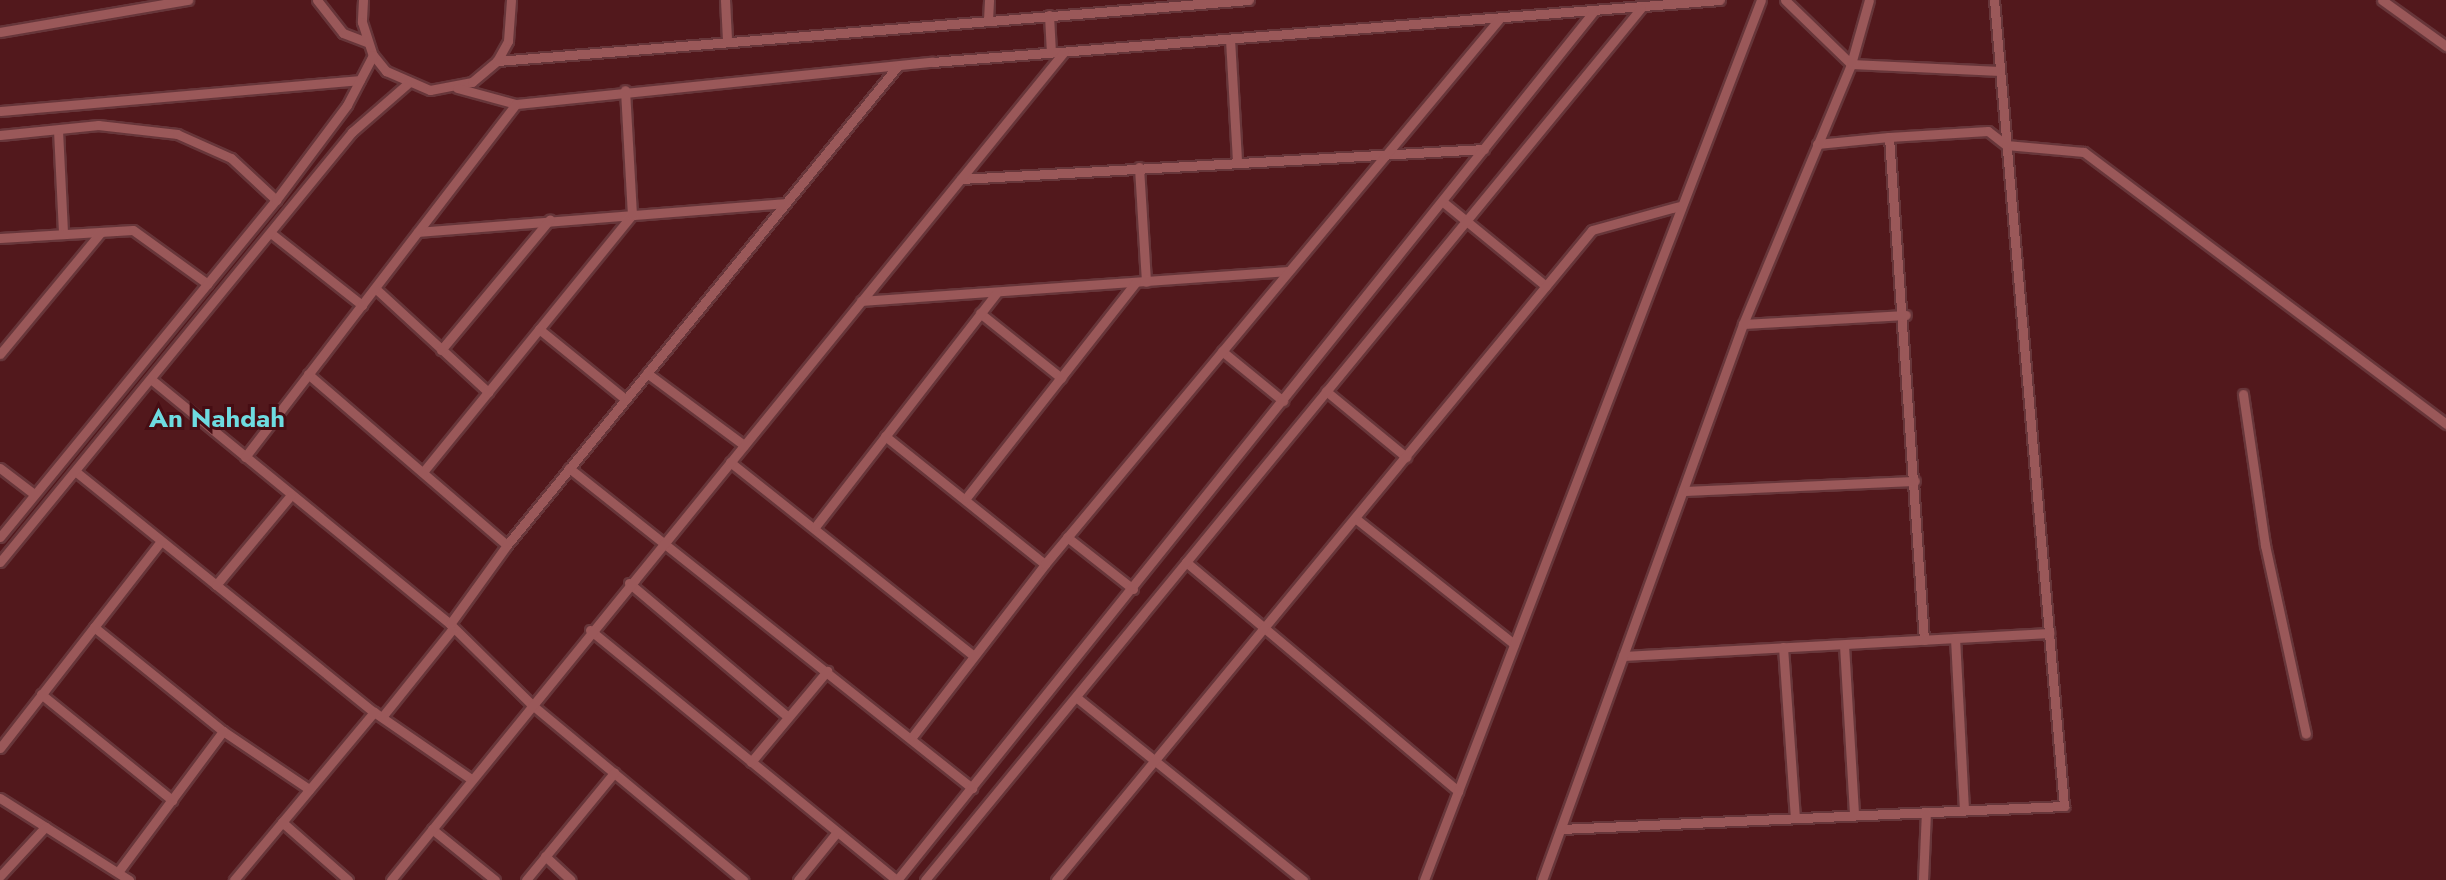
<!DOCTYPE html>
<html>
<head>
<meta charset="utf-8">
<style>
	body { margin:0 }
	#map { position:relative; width:2446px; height:880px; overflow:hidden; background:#52181c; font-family:Jost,sans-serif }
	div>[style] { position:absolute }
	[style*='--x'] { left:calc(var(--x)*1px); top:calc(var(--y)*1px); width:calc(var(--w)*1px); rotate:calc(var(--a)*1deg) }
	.roads { filter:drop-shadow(2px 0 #67363a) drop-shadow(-2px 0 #67363a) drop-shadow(0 2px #67363a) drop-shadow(0 -2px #67363a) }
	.street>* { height:9px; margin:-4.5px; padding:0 4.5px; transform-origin:4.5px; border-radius:4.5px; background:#9a5859 }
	span { translate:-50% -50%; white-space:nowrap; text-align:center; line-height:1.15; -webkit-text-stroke:6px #460d13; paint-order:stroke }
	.neighbourhood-label { font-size:26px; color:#6edbe0; font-weight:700 }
</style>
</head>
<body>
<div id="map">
	<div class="roads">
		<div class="street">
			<i style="--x:317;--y:0;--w:42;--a:51.8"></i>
			<i style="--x:343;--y:33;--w:26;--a:21"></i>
			<i style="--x:363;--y:0;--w:22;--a:93"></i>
			<i style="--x:362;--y:22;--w:35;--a:72"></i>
			<i style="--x:373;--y:55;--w:21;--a:51"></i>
			<i style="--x:386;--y:71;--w:48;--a:23.4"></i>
			<i style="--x:430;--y:90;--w:43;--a:-10.8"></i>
			<i style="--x:472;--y:82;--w:33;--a:-40"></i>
			<i style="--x:497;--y:61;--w:23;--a:-61"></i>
			<i style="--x:508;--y:41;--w:41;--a:-85.8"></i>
			<i style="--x:725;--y:0;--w:40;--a:87.1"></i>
			<i style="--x:1785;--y:0;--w:92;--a:44.1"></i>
			<i style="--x:1851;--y:64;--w:149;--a:2.7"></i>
			<i style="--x:2382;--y:0;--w:79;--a:35.7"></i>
			<i style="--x:1049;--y:15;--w:38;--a:87"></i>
			<i style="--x:988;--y:20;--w:20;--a:-87"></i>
			<i style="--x:0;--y:32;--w:191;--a:-9.7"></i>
			<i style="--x:1230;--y:39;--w:122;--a:86.7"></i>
			<i style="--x:497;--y:61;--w:754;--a:-4.64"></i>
			<i style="--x:457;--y:88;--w:61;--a:15.2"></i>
			<i style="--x:516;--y:104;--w:418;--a:-5.8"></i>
			<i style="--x:932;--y:62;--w:790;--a:-4.5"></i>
			<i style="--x:0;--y:111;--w:361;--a:-4.9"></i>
			<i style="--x:58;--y:130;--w:104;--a:87.2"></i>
			<i style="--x:0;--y:135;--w:99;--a:-5.8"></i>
			<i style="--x:98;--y:125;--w:80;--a:6.5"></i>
			<i style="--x:177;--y:134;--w:59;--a:24"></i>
			<i style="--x:231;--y:158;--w:62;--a:43"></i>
			<i style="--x:1889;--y:137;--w:99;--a:-3.5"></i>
			<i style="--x:1988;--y:131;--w:23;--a:38"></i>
			<i style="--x:2006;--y:145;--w:78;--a:5.1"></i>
			<i style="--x:2084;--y:152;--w:453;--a:36.9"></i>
			<i style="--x:1817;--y:144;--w:72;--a:-5.6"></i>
			<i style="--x:1889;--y:137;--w:504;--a:86.02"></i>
			<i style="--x:1139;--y:167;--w:115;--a:86.5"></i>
			<i style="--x:961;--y:179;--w:524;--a:-3.28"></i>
			<i style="--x:1442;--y:201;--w:134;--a:39.3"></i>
			<i style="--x:418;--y:232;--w:369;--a:-4.5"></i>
			<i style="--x:272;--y:234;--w:115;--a:38.3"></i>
			<i style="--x:0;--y:238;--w:133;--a:-3.4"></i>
			<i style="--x:133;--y:230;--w:92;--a:35.8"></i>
			<i style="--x:375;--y:288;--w:154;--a:42.6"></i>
			<i style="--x:861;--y:301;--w:428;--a:-4"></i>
			<i style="--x:980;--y:313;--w:104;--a:38.7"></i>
			<i style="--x:1743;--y:324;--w:163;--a:-3.2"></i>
			<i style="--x:539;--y:329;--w:111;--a:39.1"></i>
			<i style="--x:441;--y:350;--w:170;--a:-50.2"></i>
			<i style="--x:1222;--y:351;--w:79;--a:39.3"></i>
			<i style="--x:0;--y:354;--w:157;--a:-50.4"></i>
			<i style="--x:647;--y:373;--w:121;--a:36.6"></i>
			<i style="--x:308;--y:374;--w:262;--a:40.7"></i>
			<i style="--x:152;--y:380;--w:385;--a:39.3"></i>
			<i style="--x:450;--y:624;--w:114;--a:44.6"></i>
			<i style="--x:531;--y:704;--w:276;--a:39.7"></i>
			<i style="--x:1326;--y:391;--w:104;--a:39.5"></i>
			<i style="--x:2243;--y:394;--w:153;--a:81.7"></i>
			<i style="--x:2265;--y:545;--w:193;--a:77.8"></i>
			<i style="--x:885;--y:436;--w:205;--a:38.7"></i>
			<i style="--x:245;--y:457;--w:445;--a:-52.5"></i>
			<i style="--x:730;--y:462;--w:310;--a:38.5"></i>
			<i style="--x:0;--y:468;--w:43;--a:37.4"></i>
			<i style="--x:569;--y:468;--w:515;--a:38.45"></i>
			<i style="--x:75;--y:471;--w:384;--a:38.9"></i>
			<i style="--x:374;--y:712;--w:118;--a:34.6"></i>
			<i style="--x:423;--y:472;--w:331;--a:-50.9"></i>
			<i style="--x:632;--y:215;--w:125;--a:-93.2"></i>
			<i style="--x:1683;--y:491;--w:232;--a:-2.5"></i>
			<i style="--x:966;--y:498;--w:275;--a:-51.8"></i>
			<i style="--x:1355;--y:518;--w:203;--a:38.4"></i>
			<i style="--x:815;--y:527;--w:297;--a:-52.2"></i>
			<i style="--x:0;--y:537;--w:436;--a:-50.7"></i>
			<i style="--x:276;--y:200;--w:119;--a:-53.2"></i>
			<i style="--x:347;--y:105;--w:56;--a:-62.5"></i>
			<i style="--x:1067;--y:537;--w:84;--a:38.2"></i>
			<i style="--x:0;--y:562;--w:556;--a:-50.7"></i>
			<i style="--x:352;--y:132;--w:73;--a:-41.1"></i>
			<i style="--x:1186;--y:562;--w:356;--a:40.1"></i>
			<i style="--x:629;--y:583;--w:208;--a:40.1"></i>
			<i style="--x:216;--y:585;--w:117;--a:-50.2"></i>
			<i style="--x:450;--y:624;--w:97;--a:-54.2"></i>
			<i style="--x:507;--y:545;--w:616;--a:-50.8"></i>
			<i style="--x:94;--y:627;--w:166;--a:38.9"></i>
			<i style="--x:223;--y:731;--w:104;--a:34"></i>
			<i style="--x:590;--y:630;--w:395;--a:39.2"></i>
			<i style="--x:1955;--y:638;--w:172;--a:87"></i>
			<i style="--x:1844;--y:645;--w:170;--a:86.6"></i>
			<i style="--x:1783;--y:647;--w:171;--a:86"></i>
			<i style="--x:1623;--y:656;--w:427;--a:-3.1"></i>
			<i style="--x:41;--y:694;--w:169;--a:39"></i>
			<i style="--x:1076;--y:697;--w:292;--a:38.9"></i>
			<i style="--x:382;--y:717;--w:110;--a:-51.3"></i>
			<i style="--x:912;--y:737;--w:218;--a:-52.4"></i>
			<i style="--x:1045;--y:564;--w:709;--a:-50.2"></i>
			<i style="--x:0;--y:748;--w:262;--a:-52.1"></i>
			<i style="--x:751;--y:762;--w:119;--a:-50.1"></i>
			<i style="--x:0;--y:798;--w:153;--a:32.4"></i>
			<i style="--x:282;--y:822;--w:88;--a:41.3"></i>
			<i style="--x:432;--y:829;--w:81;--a:39"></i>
			<i style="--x:1561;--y:829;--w:504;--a:-2.62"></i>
			<i style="--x:2064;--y:806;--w:809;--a:-94.96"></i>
			<i style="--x:545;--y:856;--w:35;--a:43"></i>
			<i style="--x:118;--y:872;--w:176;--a:-53.3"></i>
			<i style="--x:0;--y:876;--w:67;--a:-47.4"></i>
			<i style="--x:234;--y:880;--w:219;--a:-50.2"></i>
			<i style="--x:391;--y:880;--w:1067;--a:-50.9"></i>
			<i style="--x:526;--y:880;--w:139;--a:-50.6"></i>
			<i style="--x:798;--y:880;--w:62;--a:-50.9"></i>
			<i style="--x:897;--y:880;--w:1114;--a:-51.27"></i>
			<i style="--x:925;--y:880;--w:1128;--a:-50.61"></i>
			<i style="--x:1056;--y:880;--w:842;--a:-50.49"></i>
			<i style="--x:1592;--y:230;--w:91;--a:-15.3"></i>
			<i style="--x:1424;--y:880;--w:942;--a:-69.05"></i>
			<i style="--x:1542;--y:880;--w:591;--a:-70.12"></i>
			<i style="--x:1743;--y:324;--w:282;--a:-67.4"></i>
			<i style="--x:1851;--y:64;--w:66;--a:-74.3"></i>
			<i style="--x:1923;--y:880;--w:68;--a:-87.5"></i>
		</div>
	</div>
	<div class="neighbourhood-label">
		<span style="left:217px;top:419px">An Nahdah</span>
	</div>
</div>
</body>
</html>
